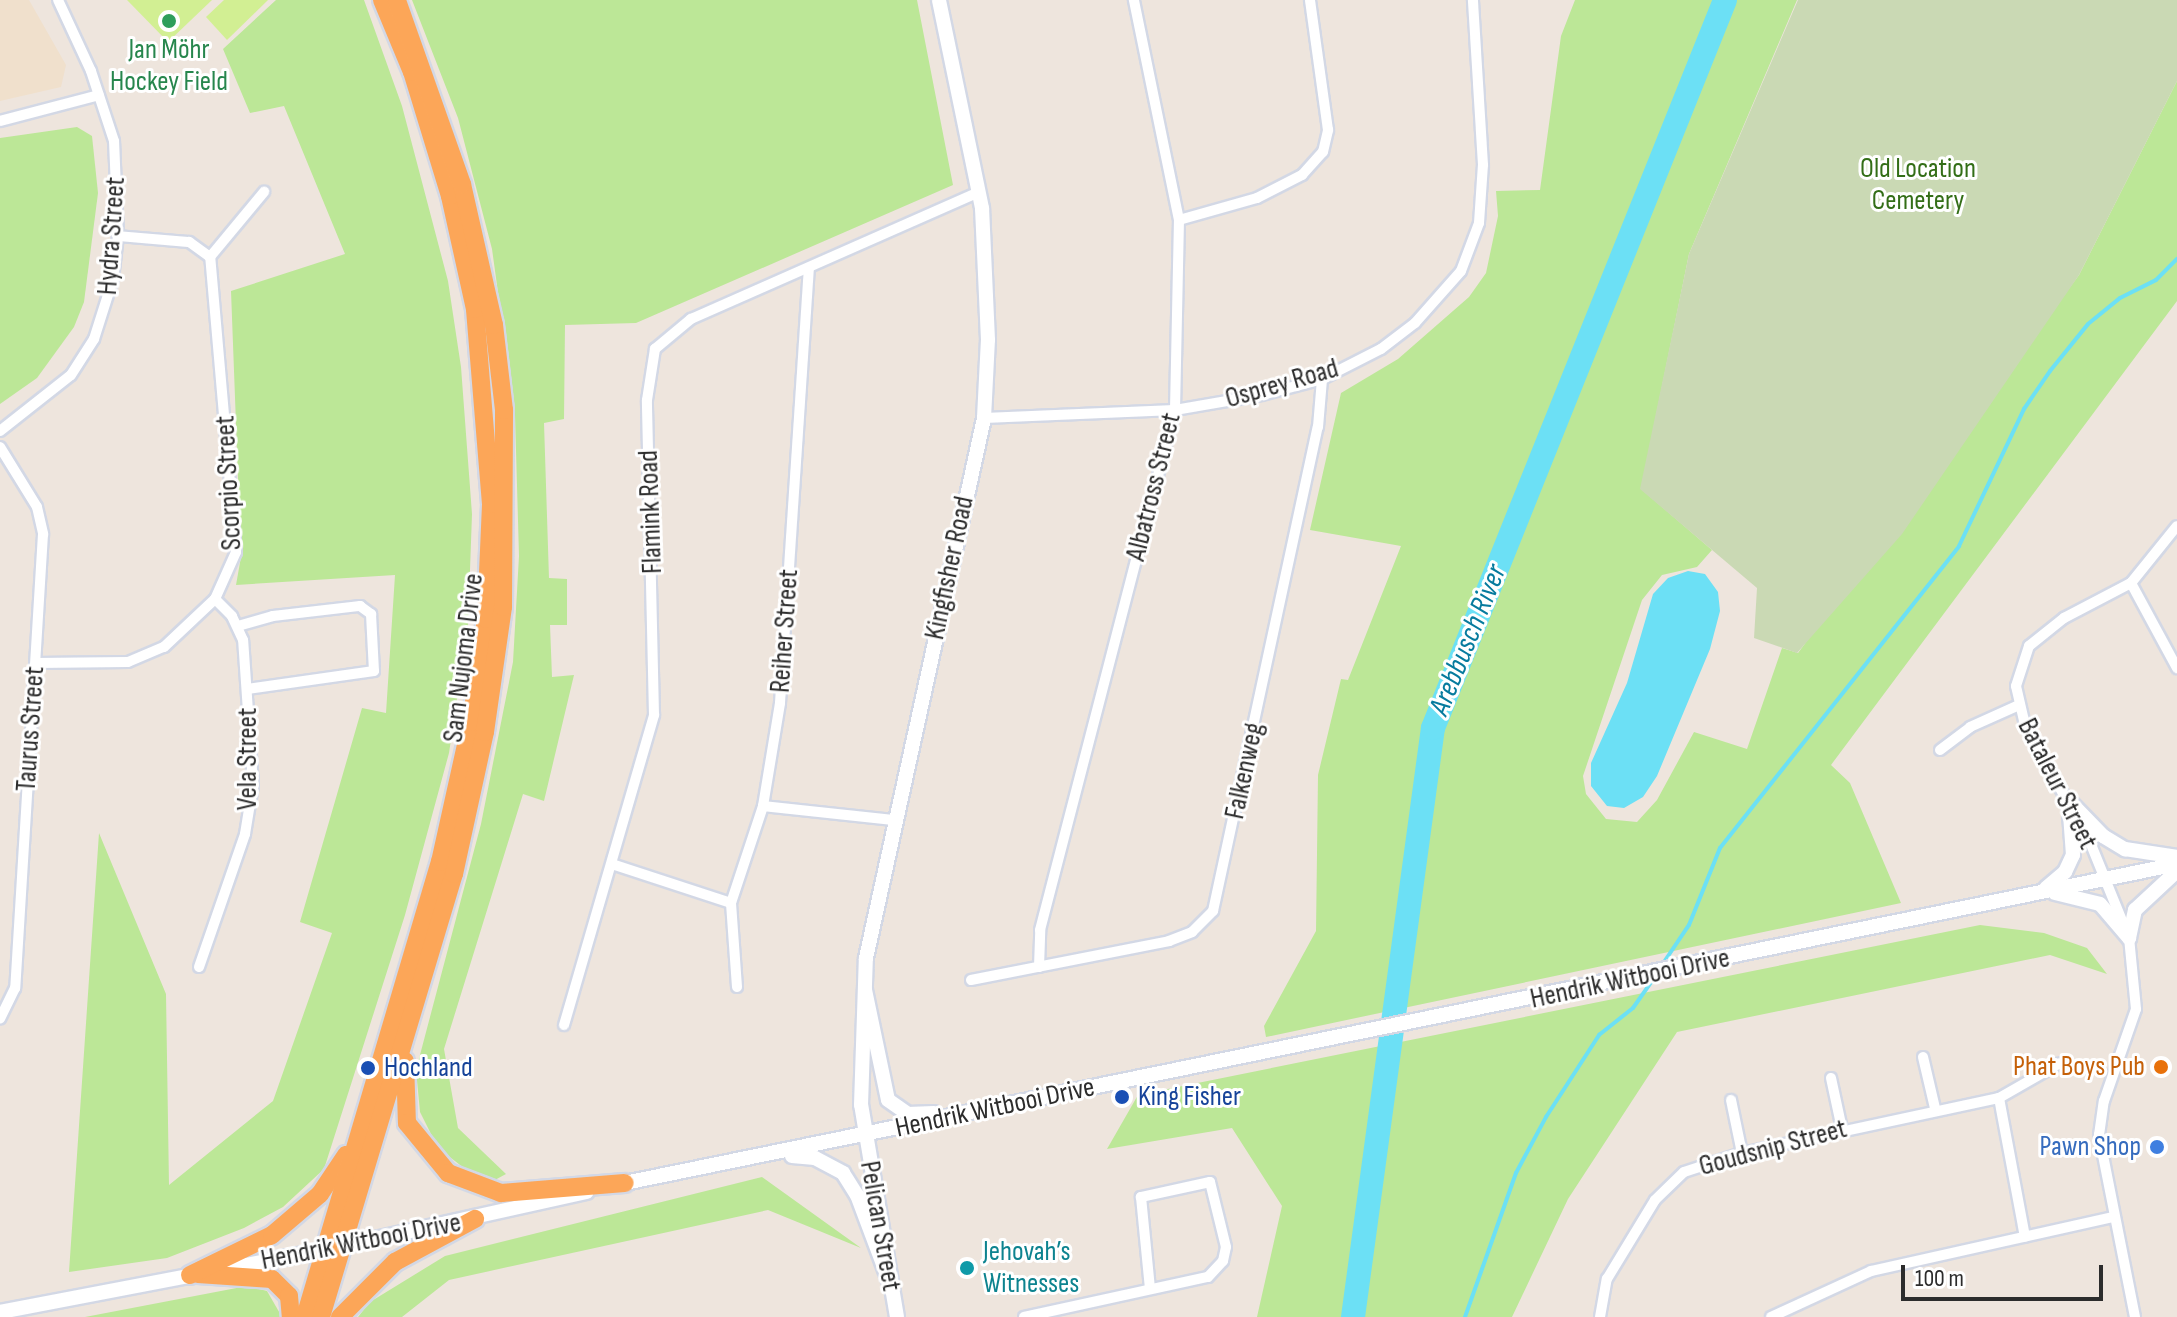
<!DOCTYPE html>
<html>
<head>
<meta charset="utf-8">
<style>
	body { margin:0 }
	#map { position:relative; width:2177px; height:1317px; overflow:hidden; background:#eee5dd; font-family:"Sofia Sans Condensed",sans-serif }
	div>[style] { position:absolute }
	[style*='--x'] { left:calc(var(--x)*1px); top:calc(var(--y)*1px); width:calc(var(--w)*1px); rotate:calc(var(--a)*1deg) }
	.education>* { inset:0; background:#f0e0cc }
	.green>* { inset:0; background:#bce797 }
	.cemetery>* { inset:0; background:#cad9b4 }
	.pitch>* { inset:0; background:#d2ef93 }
	.water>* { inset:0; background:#6ce0f5 }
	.stream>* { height:4px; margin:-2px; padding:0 2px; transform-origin:2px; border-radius:2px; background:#6ce0f5 }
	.river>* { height:24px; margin:-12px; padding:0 12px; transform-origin:12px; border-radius:12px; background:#6ce0f5 }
	.roads { filter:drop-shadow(2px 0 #d3d8e5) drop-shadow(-2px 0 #d3d8e5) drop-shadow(0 2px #d3d8e5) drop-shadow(0 -2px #d3d8e5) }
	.minor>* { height:10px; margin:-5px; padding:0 5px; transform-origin:5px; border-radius:5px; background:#fff }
	.tertiary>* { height:14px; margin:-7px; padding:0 7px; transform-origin:7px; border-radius:7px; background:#fff }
	.secondary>* { height:14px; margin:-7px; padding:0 7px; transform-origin:7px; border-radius:7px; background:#fff }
	.trunk>* { height:18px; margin:-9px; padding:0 9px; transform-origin:9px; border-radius:9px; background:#fca658 }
	.dots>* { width:22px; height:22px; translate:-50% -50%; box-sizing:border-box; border:4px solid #fff; border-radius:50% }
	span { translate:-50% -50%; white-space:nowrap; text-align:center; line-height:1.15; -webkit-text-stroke:6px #fff; paint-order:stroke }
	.leisure-label { font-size:28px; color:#27864d }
	.park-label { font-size:28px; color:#336e17 }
	.street-label { font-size:28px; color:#2c2c2c }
	.food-label { font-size:28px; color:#c56008 }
	.right { translate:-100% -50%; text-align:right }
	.transit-label { font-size:28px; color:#164399 }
	.left { translate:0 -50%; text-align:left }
	.shop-label { font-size:28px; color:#366cbe }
	.culture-label { font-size:28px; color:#0d838f }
	.water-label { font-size:30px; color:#077b9e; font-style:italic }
	.scale { position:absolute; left:1901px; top:1265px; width:202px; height:36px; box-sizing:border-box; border:4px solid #2c2c2c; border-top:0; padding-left:10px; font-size:24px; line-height:28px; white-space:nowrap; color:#2c2c2c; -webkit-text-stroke:6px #fff; paint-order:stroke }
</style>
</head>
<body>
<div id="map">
	<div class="education">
		<i style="clip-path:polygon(0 0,29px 0,66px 65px,61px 87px,0 101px)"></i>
	</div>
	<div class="green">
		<i style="clip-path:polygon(276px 0,364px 0,402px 106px,448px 281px,461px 367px,472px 514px,468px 626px,449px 753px,405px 915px,324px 1169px,283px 1207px,244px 1228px,167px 1258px,69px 1272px,99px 833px,166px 994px,169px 1185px,273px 1101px,332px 933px,300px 922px,362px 708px,386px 713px,395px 575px,236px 585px,241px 557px,231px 291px,345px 254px,284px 106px,250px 113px,223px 49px)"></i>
		<i style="clip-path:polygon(412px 0,917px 0,953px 185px,636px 323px,565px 325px,564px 419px,544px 423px,549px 578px,567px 579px,567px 625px,550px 625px,552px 677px,574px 675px,544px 801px,523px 794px,444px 1049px,458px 1128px,506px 1174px,493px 1181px,464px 1168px,438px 1148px,420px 1112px,416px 1070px,481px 824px,513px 662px,519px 556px,515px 415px,492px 249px,458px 118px)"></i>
		<i style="clip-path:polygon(1575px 0,1797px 0,1689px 254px,1641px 489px,1712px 550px,1697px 567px,1662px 575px,1642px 600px,1583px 776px,1586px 794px,1606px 819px,1637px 822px,1657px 800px,1694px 732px,1747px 749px,1782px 648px,1798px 653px,2079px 275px,2177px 81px,2177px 301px,1831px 765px,1850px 783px,1901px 903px,1266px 1037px,1264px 1026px,1316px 931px,1318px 775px,1341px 679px,1348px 680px,1401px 546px,1310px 530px,1341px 393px,1398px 359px,1469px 297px,1486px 273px,1498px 216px,1496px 191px,1540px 190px,1561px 36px)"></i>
		<i style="clip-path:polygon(77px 127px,92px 136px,98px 193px,84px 302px,74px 327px,37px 378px,0 404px,0 138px)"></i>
		<i style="clip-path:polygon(1980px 925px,2044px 933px,2087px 948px,2107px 974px,2050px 955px,1677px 1032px,1568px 1199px,1512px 1317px,1257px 1317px,1282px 1206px,1232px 1128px,1107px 1149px,1138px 1095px)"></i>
		<i style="clip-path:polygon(762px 1177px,861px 1248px,768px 1210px,449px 1280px,402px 1317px,358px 1317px,370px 1302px,445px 1256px)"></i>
		<i style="clip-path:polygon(247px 1286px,267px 1291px,282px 1317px,85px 1317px)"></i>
	</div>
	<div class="cemetery">
		<i style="clip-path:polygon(1798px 0,2177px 0,2177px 81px,2079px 275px,1902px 534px,1797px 653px,1754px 638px,1757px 588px,1640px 489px,1689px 254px)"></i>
	</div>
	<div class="pitch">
		<i style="clip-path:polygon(127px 0,212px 0,168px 42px)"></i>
		<i style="clip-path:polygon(224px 0,268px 0,227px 40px,206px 17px)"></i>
	</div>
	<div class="water">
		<i style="clip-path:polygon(1688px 571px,1705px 574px,1718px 592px,1720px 611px,1710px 649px,1657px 776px,1643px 797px,1624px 808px,1607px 806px,1591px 786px,1591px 763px,1627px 683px,1653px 594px,1668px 578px)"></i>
	</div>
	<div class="stream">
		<i style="--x:1662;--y:965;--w:48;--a:-56"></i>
		<i style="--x:1689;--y:925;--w:83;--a:-68.1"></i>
		<i style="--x:1720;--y:848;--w:385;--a:-51.6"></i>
		<i style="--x:1959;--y:546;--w:152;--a:-64.6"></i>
		<i style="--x:2024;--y:409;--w:46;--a:-55.6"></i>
		<i style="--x:2050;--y:371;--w:60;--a:-51"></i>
		<i style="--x:2088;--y:324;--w:41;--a:-39.1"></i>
		<i style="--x:2120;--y:298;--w:40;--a:-26.6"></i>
		<i style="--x:2156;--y:280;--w:30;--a:-45"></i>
		<i style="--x:1465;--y:1317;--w:153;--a:-70.5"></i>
		<i style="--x:1516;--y:1173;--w:64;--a:-61.8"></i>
		<i style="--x:1546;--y:1117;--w:98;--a:-57.1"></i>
		<i style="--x:1599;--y:1035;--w:43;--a:-38.5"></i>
		<i style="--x:1633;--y:1008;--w:39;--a:-55"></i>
	</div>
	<div class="river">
		<i style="--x:1353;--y:1317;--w:594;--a:-82.27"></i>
		<i style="--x:1433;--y:728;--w:784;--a:-68.14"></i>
	</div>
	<div class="roads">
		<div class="minor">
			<i style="--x:0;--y:121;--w:102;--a:-14.7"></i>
			<i style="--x:1179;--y:220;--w:81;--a:-15.8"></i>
			<i style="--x:1257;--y:198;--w:51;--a:-27.1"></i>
			<i style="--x:1302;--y:175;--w:31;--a:-48"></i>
			<i style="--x:1323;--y:152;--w:23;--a:-77"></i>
			<i style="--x:1328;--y:130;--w:131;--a:-97.9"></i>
			<i style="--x:210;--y:257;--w:85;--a:-50.3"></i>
			<i style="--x:984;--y:418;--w:191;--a:-2.4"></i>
			<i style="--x:1175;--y:410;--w:88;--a:-9.8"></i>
			<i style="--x:1262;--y:395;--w:62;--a:-14.9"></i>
			<i style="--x:1322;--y:379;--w:66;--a:-27"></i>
			<i style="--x:1381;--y:349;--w:43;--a:-37.4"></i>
			<i style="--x:1415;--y:323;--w:69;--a:-48.5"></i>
			<i style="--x:1461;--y:271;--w:51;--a:-69.4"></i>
			<i style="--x:1479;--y:223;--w:58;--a:-86.1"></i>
			<i style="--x:1483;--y:165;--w:165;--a:-93.5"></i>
			<i style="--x:0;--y:431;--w:90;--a:-38.3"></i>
			<i style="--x:71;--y:375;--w:43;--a:-57.4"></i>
			<i style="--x:94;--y:339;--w:63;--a:-72.4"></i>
			<i style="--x:113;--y:279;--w:43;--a:-83.4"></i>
			<i style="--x:118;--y:236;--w:95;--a:-92.4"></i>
			<i style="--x:114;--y:141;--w:74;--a:-108.2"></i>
			<i style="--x:91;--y:71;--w:78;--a:-114.9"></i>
			<i style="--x:0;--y:447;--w:70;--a:58.3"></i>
			<i style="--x:37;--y:507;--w:28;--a:77"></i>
			<i style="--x:43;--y:534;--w:455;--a:93.5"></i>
			<i style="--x:15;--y:988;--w:34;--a:116"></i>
			<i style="--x:2131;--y:583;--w:97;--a:61.6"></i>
			<i style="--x:238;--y:626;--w:36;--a:-16"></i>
			<i style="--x:273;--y:616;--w:88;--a:-6.6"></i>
			<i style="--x:360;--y:606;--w:14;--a:36"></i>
			<i style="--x:371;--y:614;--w:57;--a:87"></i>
			<i style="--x:374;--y:671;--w:128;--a:171.9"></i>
			<i style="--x:36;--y:663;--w:92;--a:-0.6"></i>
			<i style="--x:128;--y:662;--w:39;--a:-23"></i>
			<i style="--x:164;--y:647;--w:70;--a:-43.3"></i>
			<i style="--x:215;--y:599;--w:51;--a:-65.9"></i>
			<i style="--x:236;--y:552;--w:296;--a:-95"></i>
			<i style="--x:210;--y:257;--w:26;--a:-144"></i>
			<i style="--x:189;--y:242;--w:71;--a:-175.2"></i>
			<i style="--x:1940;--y:750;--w:38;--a:-37"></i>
			<i style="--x:1970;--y:727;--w:51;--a:-24.1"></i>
			<i style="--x:763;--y:806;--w:133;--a:6.1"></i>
			<i style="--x:612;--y:864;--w:125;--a:18.1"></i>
			<i style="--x:199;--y:967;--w:141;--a:-70.9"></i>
			<i style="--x:245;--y:834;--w:50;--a:-80.7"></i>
			<i style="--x:253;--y:785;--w:145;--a:-93.9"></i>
			<i style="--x:243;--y:640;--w:26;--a:-115"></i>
			<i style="--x:232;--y:616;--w:24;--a:-135"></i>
			<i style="--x:1039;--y:967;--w:37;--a:-88"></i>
			<i style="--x:1040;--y:930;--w:537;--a:-75.45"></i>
			<i style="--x:1175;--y:410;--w:190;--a:-88.8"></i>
			<i style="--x:1179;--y:220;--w:225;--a:-101.6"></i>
			<i style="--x:971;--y:980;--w:202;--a:-11.1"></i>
			<i style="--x:1169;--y:941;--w:25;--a:-21"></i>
			<i style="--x:1192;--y:932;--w:30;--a:-45"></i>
			<i style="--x:1213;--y:911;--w:495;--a:-77.8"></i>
			<i style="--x:1318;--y:427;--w:48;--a:-85.2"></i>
			<i style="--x:737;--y:987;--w:84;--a:-94.1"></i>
			<i style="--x:731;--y:903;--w:102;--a:-71.7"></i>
			<i style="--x:763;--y:806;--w:104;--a:-80.6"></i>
			<i style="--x:780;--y:703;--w:436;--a:-86.2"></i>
			<i style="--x:564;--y:1025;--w:323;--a:-73.8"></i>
			<i style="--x:654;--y:715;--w:315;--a:-91.3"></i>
			<i style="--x:647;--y:400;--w:52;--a:-81.1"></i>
			<i style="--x:655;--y:349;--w:47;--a:-39.8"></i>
			<i style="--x:691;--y:319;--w:315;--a:-23.8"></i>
			<i style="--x:1923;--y:1057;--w:52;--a:76.8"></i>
			<i style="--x:1831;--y:1078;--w:52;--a:77.8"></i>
			<i style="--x:1999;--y:1098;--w:141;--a:79.4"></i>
			<i style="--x:1731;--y:1100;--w:54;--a:78.3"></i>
			<i style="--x:1024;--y:1317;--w:188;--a:-12.3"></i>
			<i style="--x:1208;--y:1277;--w:22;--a:-47"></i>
			<i style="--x:1223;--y:1261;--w:14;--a:-78"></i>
			<i style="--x:1226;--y:1247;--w:67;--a:-103.8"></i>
			<i style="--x:1210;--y:1182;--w:71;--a:167.7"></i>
			<i style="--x:1141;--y:1197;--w:92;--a:84.4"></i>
			<i style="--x:1600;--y:1317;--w:39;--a:-80"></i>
			<i style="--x:1607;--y:1279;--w:92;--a:-58.7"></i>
			<i style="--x:1655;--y:1200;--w:40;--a:-44"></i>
			<i style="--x:1684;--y:1172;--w:61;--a:-18.1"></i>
			<i style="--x:1742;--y:1153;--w:263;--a:-12.1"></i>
			<i style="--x:1999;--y:1098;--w:70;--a:-29.8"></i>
			<i style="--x:1771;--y:1317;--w:110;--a:-24.7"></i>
			<i style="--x:1871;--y:1271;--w:247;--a:-12.6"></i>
			<i style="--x:2135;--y:1317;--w:186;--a:-101.2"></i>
			<i style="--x:2099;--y:1135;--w:34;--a:-82"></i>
			<i style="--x:2104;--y:1101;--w:97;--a:-70.8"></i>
			<i style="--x:2136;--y:1009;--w:71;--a:-95.6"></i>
			<i style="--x:2129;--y:938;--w:104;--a:-112.1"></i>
			<i style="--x:2090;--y:842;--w:134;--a:-119.1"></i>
			<i style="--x:2025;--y:725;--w:40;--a:-103"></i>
			<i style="--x:2016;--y:686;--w:42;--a:-72"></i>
			<i style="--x:2029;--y:646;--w:45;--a:-38.7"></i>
			<i style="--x:2064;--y:618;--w:76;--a:-27.6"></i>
			<i style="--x:2131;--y:583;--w:73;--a:-51.1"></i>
		</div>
		<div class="tertiary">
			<i style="--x:897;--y:1317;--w:215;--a:-99.6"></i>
			<i style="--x:861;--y:1105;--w:147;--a:-88.1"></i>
			<i style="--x:866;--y:958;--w:553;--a:-77.67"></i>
			<i style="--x:984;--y:418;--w:78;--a:-87.1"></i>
			<i style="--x:988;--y:340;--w:132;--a:-92.6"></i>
			<i style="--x:982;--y:208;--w:212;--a:-101.7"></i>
		</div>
		<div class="secondary">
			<i style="--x:2069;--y:801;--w:49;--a:45.8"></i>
			<i style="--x:2103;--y:836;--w:26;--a:31"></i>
			<i style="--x:2125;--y:849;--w:53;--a:8.7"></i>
			<i style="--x:2046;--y:888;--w:25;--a:-40"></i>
			<i style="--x:2065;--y:872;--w:19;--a:-65"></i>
			<i style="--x:2073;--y:855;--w:54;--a:-94.2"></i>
			<i style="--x:2055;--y:893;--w:46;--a:13.7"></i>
			<i style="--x:2100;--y:904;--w:45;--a:49.5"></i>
			<i style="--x:2129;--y:938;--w:29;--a:-78"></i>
			<i style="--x:2135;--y:910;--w:57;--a:-42.9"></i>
			<i style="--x:865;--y:990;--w:112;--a:78.2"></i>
			<i style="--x:888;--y:1100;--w:24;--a:35"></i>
			<i style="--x:908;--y:1114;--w:26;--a:-2"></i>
			<i style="--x:792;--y:1156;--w:23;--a:5"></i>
			<i style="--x:815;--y:1158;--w:32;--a:28"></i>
			<i style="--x:843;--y:1173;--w:26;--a:58"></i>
			<i style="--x:857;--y:1195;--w:94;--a:69.4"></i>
			<i style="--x:615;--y:1185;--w:1595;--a:-11.61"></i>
			<i style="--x:0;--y:1312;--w:331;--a:-10.8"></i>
			<i style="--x:325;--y:1250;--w:268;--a:-12.5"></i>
		</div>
		<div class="trunk">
			<i style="--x:405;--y:1061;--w:62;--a:88.2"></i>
			<i style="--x:407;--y:1123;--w:65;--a:50.6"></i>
			<i style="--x:448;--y:1173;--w:57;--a:20.7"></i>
			<i style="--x:501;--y:1193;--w:124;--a:-4.6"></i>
			<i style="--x:198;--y:1274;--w:74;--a:3.9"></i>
			<i style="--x:272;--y:1279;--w:24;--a:45"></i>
			<i style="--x:289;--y:1296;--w:21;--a:85"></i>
			<i style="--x:190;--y:1275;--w:91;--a:-26"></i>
			<i style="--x:272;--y:1235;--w:63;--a:-40.5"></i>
			<i style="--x:320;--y:1194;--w:47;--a:-56.3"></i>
			<i style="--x:305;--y:1317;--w:475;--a:-73.5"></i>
			<i style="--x:440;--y:862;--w:143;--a:-77.5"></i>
			<i style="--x:471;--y:722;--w:104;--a:-81.7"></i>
			<i style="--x:486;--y:619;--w:115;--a:-87.5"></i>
			<i style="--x:491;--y:504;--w:196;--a:-94.7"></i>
			<i style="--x:475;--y:309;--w:116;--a:-102.5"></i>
			<i style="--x:450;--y:196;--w:130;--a:-107"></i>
			<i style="--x:412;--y:72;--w:78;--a:-112.6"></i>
			<i style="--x:321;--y:1317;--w:463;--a:-73.3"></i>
			<i style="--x:454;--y:874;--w:145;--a:-77.7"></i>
			<i style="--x:485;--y:732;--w:126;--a:-81.8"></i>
			<i style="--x:503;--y:607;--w:197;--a:-89.7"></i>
			<i style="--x:504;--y:410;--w:86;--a:-96.7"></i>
			<i style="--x:494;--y:325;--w:145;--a:-102.8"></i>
			<i style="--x:462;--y:184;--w:195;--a:-109.5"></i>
			<i style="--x:340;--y:1317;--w:78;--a:-45"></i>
			<i style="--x:395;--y:1262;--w:91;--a:-28.3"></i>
		</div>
	</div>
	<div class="dots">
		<i style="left:169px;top:21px;background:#2e9e5b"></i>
		<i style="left:2161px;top:1067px;background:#e8710a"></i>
		<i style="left:368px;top:1068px;background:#1a4fb4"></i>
		<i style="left:1122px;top:1097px;background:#1a4fb4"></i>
		<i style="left:2157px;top:1147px;background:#3f7fe0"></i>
		<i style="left:967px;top:1268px;background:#0f9aa8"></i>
	</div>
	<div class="leisure-label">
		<span style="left:169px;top:66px">Jan Möhr<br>Hockey Field</span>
	</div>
	<div class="park-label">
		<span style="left:1918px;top:185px">Old Location<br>Cemetery</span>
	</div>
	<div class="street-label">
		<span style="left:112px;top:236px;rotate:-86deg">Hydra Street</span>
		<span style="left:1282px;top:384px;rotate:-16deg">Osprey Road</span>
		<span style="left:229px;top:483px;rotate:-93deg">Scorpio Street</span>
		<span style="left:1154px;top:487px;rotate:-76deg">Albatross Street</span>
		<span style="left:651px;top:512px;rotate:-92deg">Flamink Road</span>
		<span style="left:950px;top:568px;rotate:-78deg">Kingfisher Road</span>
		<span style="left:785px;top:631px;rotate:-86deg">Reiher Street</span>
		<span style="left:464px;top:658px;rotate:-83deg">Sam Nujoma Drive</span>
		<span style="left:31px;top:729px;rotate:-86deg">Taurus Street</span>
		<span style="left:248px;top:759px;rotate:-90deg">Vela Street</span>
		<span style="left:1245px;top:771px;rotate:-78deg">Falkenweg</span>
		<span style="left:2057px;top:784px;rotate:63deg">Bataleur Street</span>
		<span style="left:1630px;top:979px;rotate:-12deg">Hendrik Witbooi Drive</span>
		<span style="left:995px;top:1108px;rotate:-12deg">Hendrik Witbooi Drive</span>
		<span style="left:1773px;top:1148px;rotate:-15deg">Goudsnip Street</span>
		<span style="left:880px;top:1226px;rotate:80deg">Pelican Street</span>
		<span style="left:361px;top:1242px;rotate:-11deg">Hendrik Witbooi Drive</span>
	</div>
	<div class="food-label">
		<span class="right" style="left:2145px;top:1067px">Phat Boys Pub</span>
	</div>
	<div class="transit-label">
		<span class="left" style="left:384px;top:1068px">Hochland</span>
		<span class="left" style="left:1138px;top:1097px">King Fisher</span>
	</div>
	<div class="shop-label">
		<span class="right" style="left:2141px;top:1147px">Pawn Shop</span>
	</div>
	<div class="culture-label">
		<span class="left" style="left:983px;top:1268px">Jehovah’s<br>Witnesses</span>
	</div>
	<div class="water-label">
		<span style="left:1468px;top:640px;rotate:-68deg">Arebbusch River</span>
	</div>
	<div class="scale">100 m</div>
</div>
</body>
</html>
